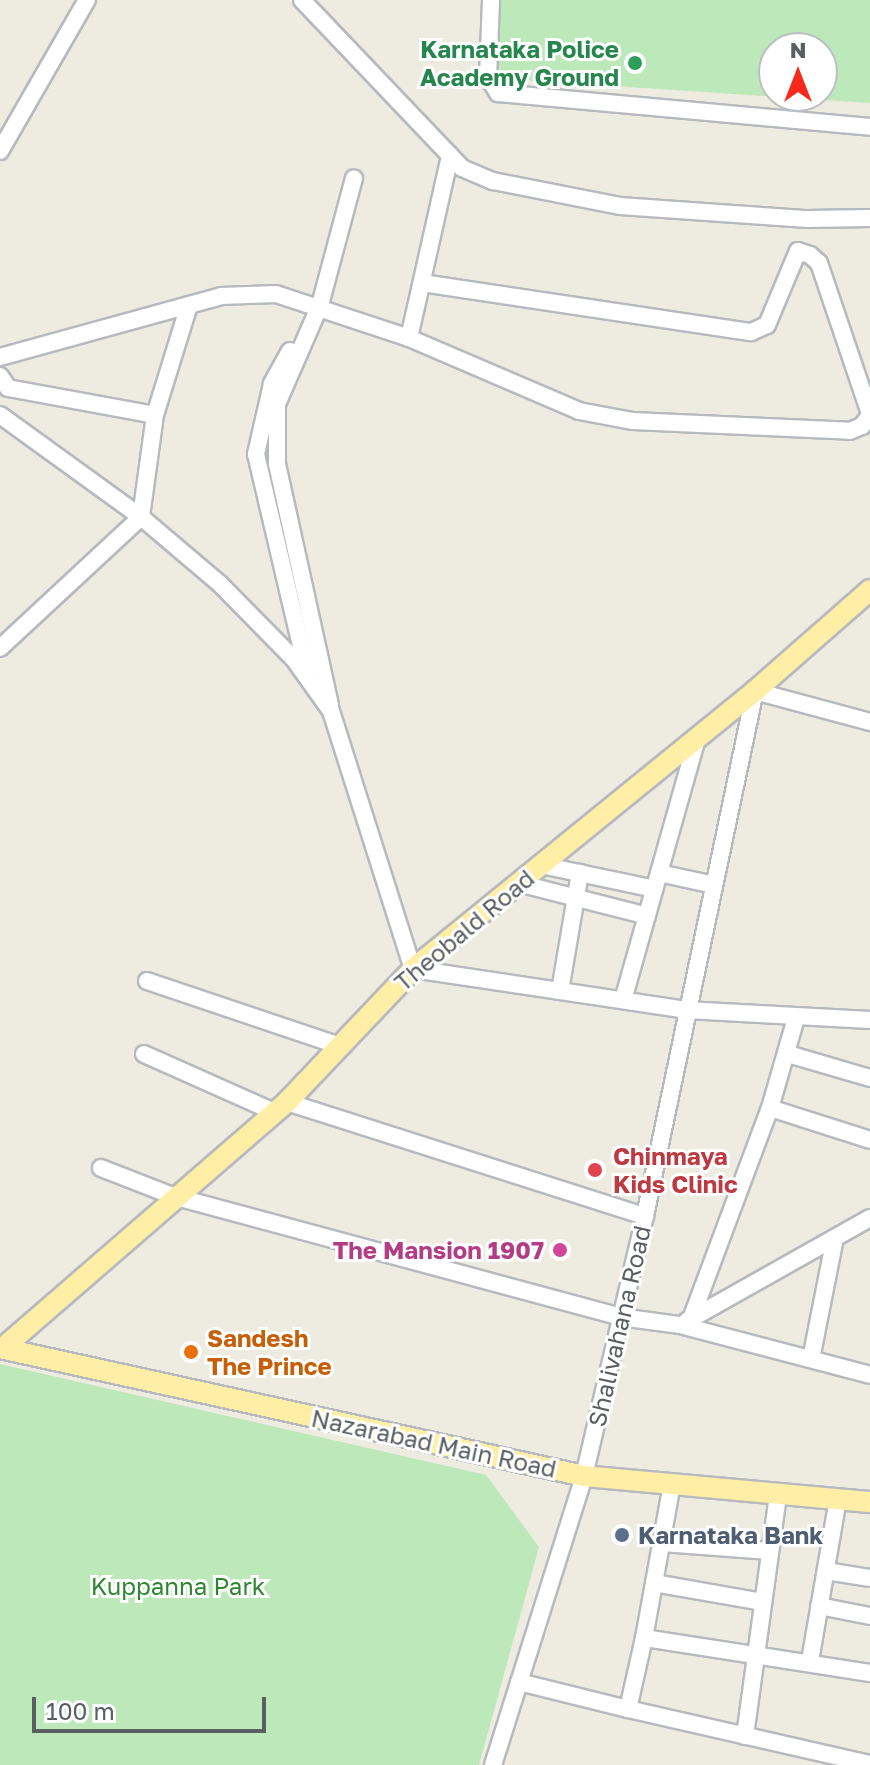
<!DOCTYPE html>
<html>
<head>
<meta charset="utf-8">
<style>
	body { margin:0 }
	#map { position:relative; width:870px; height:1765px; overflow:hidden; background:#eeebe1; font-family:"Golos Text",sans-serif }
	div>[style] { position:absolute }
	[style*='--x'] { left:calc(var(--x)*1px); top:calc(var(--y)*1px); width:calc(var(--w)*1px); rotate:calc(var(--a)*1deg) }
	.green>* { inset:0; background:#bce8ba }
	.roads { filter:drop-shadow(2px 0 #b6babf) drop-shadow(-2px 0 #b6babf) drop-shadow(0 2px #b6babf) drop-shadow(0 -2px #b6babf) }
	.minor>* { height:16px; margin:-8px; padding:0 8px; transform-origin:8px; border-radius:8px; background:#fff }
	.major>* { height:20px; margin:-10px; padding:0 10px; transform-origin:10px; border-radius:10px; background:#ffeea5 }
	.dots>* { width:22px; height:22px; translate:-50% -50%; box-sizing:border-box; border:4px solid #fff; border-radius:50% }
	span { translate:-50% -50%; white-space:nowrap; text-align:center; line-height:1.15; -webkit-text-stroke:6px #fff; paint-order:stroke }
	.leisure-label { font-size:24px; color:#27864d; font-weight:700 }
	.right { translate:-100% -50%; text-align:right }
	.street-label { font-size:24px; color:#595e63 }
	.health-label { font-size:24px; color:#be3a42; font-weight:700 }
	.left { translate:0 -50%; text-align:left }
	.hotel-label { font-size:24px; color:#b23c85; font-weight:700 }
	.food-label { font-size:24px; color:#c56008; font-weight:700 }
	.service-label { font-size:24px; color:#4e5e75; font-weight:700 }
	.park-label { font-size:24px; color:#2e872f }
	.north { position:absolute; left:758px; top:32px; width:80px; height:80px; box-sizing:border-box; background:#fff; border:2px solid #bdbfc1; border-radius:50%; rotate:0deg; font-size:22px; font-weight:700; line-height:32px; text-align:center; color:#595e63 }
	.north::after { content:''; display:block; margin:auto; width:28px; height:36px; background:#f8281d; clip-path:polygon(50% 0,100% 100%,50% 72%,0 100%) }
	.scale { position:absolute; left:32px; top:1697px; width:234px; height:36px; box-sizing:border-box; border:4px solid #595e63; border-top:0; padding-left:10px; font-size:24px; line-height:28px; white-space:nowrap; color:#595e63; -webkit-text-stroke:6px #fff; paint-order:stroke }
</style>
</head>
<body>
<div id="map">
	<div class="green">
		<i style="clip-path:polygon(evenodd,499px 0,870px 0,870px 103px,494px 78px,499px 0,774px 48px,822px 48px,822px 96px,774px 96px,774px 48px)"></i>
		<i style="clip-path:polygon(0 1364px,486px 1475px,539px 1547px,479px 1765px,0 1765px)"></i>
	</div>
	<div class="roads">
		<div class="minor">
			<i style="--x:302;--y:0;--w:232;--a:46.4"></i>
			<i style="--x:462;--y:168;--w:34;--a:23"></i>
			<i style="--x:493;--y:181;--w:129;--a:11.1"></i>
			<i style="--x:620;--y:206;--w:188;--a:4"></i>
			<i style="--x:808;--y:219;--w:62;--a:-0.9"></i>
			<i style="--x:491;--y:0;--w:77;--a:92.2"></i>
			<i style="--x:488;--y:77;--w:19;--a:58"></i>
			<i style="--x:498;--y:93;--w:374;--a:5.2"></i>
			<i style="--x:0;--y:151;--w:174;--a:-60.1"></i>
			<i style="--x:422;--y:283;--w:333;--a:8.5"></i>
			<i style="--x:751;--y:332;--w:17;--a:-24"></i>
			<i style="--x:767;--y:325;--w:80;--a:-67.3"></i>
			<i style="--x:798;--y:251;--w:13;--a:18"></i>
			<i style="--x:810;--y:255;--w:12;--a:42"></i>
			<i style="--x:819;--y:263;--w:159;--a:71.3"></i>
			<i style="--x:409;--y:338;--w:187;--a:-77.3"></i>
			<i style="--x:290;--y:351;--w:38;--a:119"></i>
			<i style="--x:272;--y:384;--w:72;--a:102.9"></i>
			<i style="--x:256;--y:454;--w:224;--a:76.8"></i>
			<i style="--x:0;--y:357;--w:229;--a:-15.4"></i>
			<i style="--x:221;--y:296;--w:55;--a:-2.1"></i>
			<i style="--x:276;--y:294;--w:140;--a:18.3"></i>
			<i style="--x:409;--y:338;--w:185;--a:23.2"></i>
			<i style="--x:579;--y:411;--w:55;--a:10.5"></i>
			<i style="--x:633;--y:421;--w:217;--a:2.6"></i>
			<i style="--x:850;--y:431;--w:13;--a:-23"></i>
			<i style="--x:862;--y:426;--w:14;--a:-54"></i>
			<i style="--x:0;--y:376;--w:14;--a:56"></i>
			<i style="--x:8;--y:388;--w:149;--a:10.4"></i>
			<i style="--x:0;--y:415;--w:174;--a:35.9"></i>
			<i style="--x:141;--y:517;--w:104;--a:40.3"></i>
			<i style="--x:220;--y:584;--w:105;--a:45.4"></i>
			<i style="--x:294;--y:659;--w:64;--a:54.6"></i>
			<i style="--x:331;--y:711;--w:271;--a:72.4"></i>
			<i style="--x:413;--y:969;--w:276;--a:8.5"></i>
			<i style="--x:686;--y:1010;--w:184;--a:3.1"></i>
			<i style="--x:0;--y:648;--w:192;--a:-42.9"></i>
			<i style="--x:141;--y:517;--w:103;--a:-82.2"></i>
			<i style="--x:155;--y:415;--w:115;--a:-72.8"></i>
			<i style="--x:330;--y:705;--w:247;--a:-102.4"></i>
			<i style="--x:277;--y:464;--w:60;--a:-90"></i>
			<i style="--x:277;--y:404;--w:108;--a:-66.5"></i>
			<i style="--x:320;--y:305;--w:131;--a:-75"></i>
			<i style="--x:541;--y:865;--w:116;--a:11.9"></i>
			<i style="--x:659;--y:873;--w:56;--a:12.3"></i>
			<i style="--x:518;--y:883;--w:133;--a:14.3"></i>
			<i style="--x:147;--y:981;--w:204;--a:18.6"></i>
			<i style="--x:560;--y:991;--w:120;--a:-80.4"></i>
			<i style="--x:623;--y:1000;--w:272;--a:-74.2"></i>
			<i style="--x:144;--y:1054;--w:142;--a:24"></i>
			<i style="--x:788;--y:1054;--w:85;--a:16.3"></i>
			<i style="--x:287;--y:1102;--w:376;--a:17.7"></i>
			<i style="--x:770;--y:1108;--w:105;--a:17.7"></i>
			<i style="--x:101;--y:1168;--w:77;--a:21.3"></i>
			<i style="--x:173;--y:1196;--w:463;--a:15.1"></i>
			<i style="--x:620;--y:1317;--w:61;--a:7.6"></i>
			<i style="--x:680;--y:1325;--w:196;--a:14.7"></i>
			<i style="--x:691;--y:1319;--w:225;--a:-69.5"></i>
			<i style="--x:770;--y:1108;--w:94;--a:-73.9"></i>
			<i style="--x:687;--y:1321;--w:210;--a:-29.4"></i>
			<i style="--x:811;--y:1359;--w:123;--a:-78.8"></i>
			<i style="--x:662;--y:1543;--w:108;--a:4.2"></i>
			<i style="--x:826;--y:1571;--w:45;--a:9"></i>
			<i style="--x:654;--y:1583;--w:111;--a:9.9"></i>
			<i style="--x:819;--y:1606;--w:52;--a:11.1"></i>
			<i style="--x:644;--y:1638;--w:157;--a:-79.7"></i>
			<i style="--x:810;--y:1661;--w:164;--a:-80.2"></i>
			<i style="--x:870;--y:1673;--w:229;--a:-171.2"></i>
			<i style="--x:644;--y:1638;--w:73;--a:102.7"></i>
			<i style="--x:628;--y:1709;--w:248;--a:12.8"></i>
			<i style="--x:519;--y:1682;--w:112;--a:13.9"></i>
			<i style="--x:745;--y:1736;--w:244;--a:-82.2"></i>
			<i style="--x:493;--y:1765;--w:303;--a:-72.5"></i>
			<i style="--x:584;--y:1476;--w:267;--a:-76.8"></i>
			<i style="--x:645;--y:1216;--w:536;--a:-78.17"></i>
			<i style="--x:755;--y:691;--w:119;--a:15.1"></i>
		</div>
		<div class="major">
			<i style="--x:0;--y:1348;--w:598;--a:12.36"></i>
			<i style="--x:584;--y:1476;--w:287;--a:5.2"></i>
			<i style="--x:3;--y:1348;--w:376;--a:-40.9"></i>
			<i style="--x:287;--y:1102;--w:183;--a:-46.5"></i>
			<i style="--x:413;--y:969;--w:441;--a:-39.1"></i>
			<i style="--x:755;--y:691;--w:153;--a:-41.3"></i>
		</div>
	</div>
	<div class="dots">
		<i style="left:635px;top:63px;background:#2e9e5b"></i>
		<i style="left:595px;top:1170px;background:#e0444e"></i>
		<i style="left:560px;top:1250px;background:#d1479c"></i>
		<i style="left:191px;top:1352px;background:#e8710a"></i>
		<i style="left:622px;top:1535px;background:#5c6f8a"></i>
	</div>
	<div class="leisure-label">
		<span class="right" style="left:619px;top:63px">Karnataka Police<br>Academy Ground</span>
	</div>
	<div class="street-label">
		<span style="left:464px;top:930px;rotate:-40deg">Theobald Road</span>
		<span style="left:619px;top:1326px;rotate:-77deg">Shalivahana Road</span>
		<span style="left:434px;top:1443px;rotate:12deg">Nazarabad Main Road</span>
	</div>
	<div class="health-label">
		<span class="left" style="left:613px;top:1170px">Chinmaya<br>Kids Clinic</span>
	</div>
	<div class="hotel-label">
		<span class="right" style="left:544px;top:1250px">The Mansion 1907</span>
	</div>
	<div class="food-label">
		<span class="left" style="left:207px;top:1352px">Sandesh<br>The Prince</span>
	</div>
	<div class="service-label">
		<span class="left" style="left:638px;top:1535px">Karnataka Bank</span>
	</div>
	<div class="park-label">
		<span style="left:178px;top:1586px">Kuppanna Park</span>
	</div>
	<div class="north">N</div>
	<div class="scale">100 m</div>
</div>
</body>
</html>
